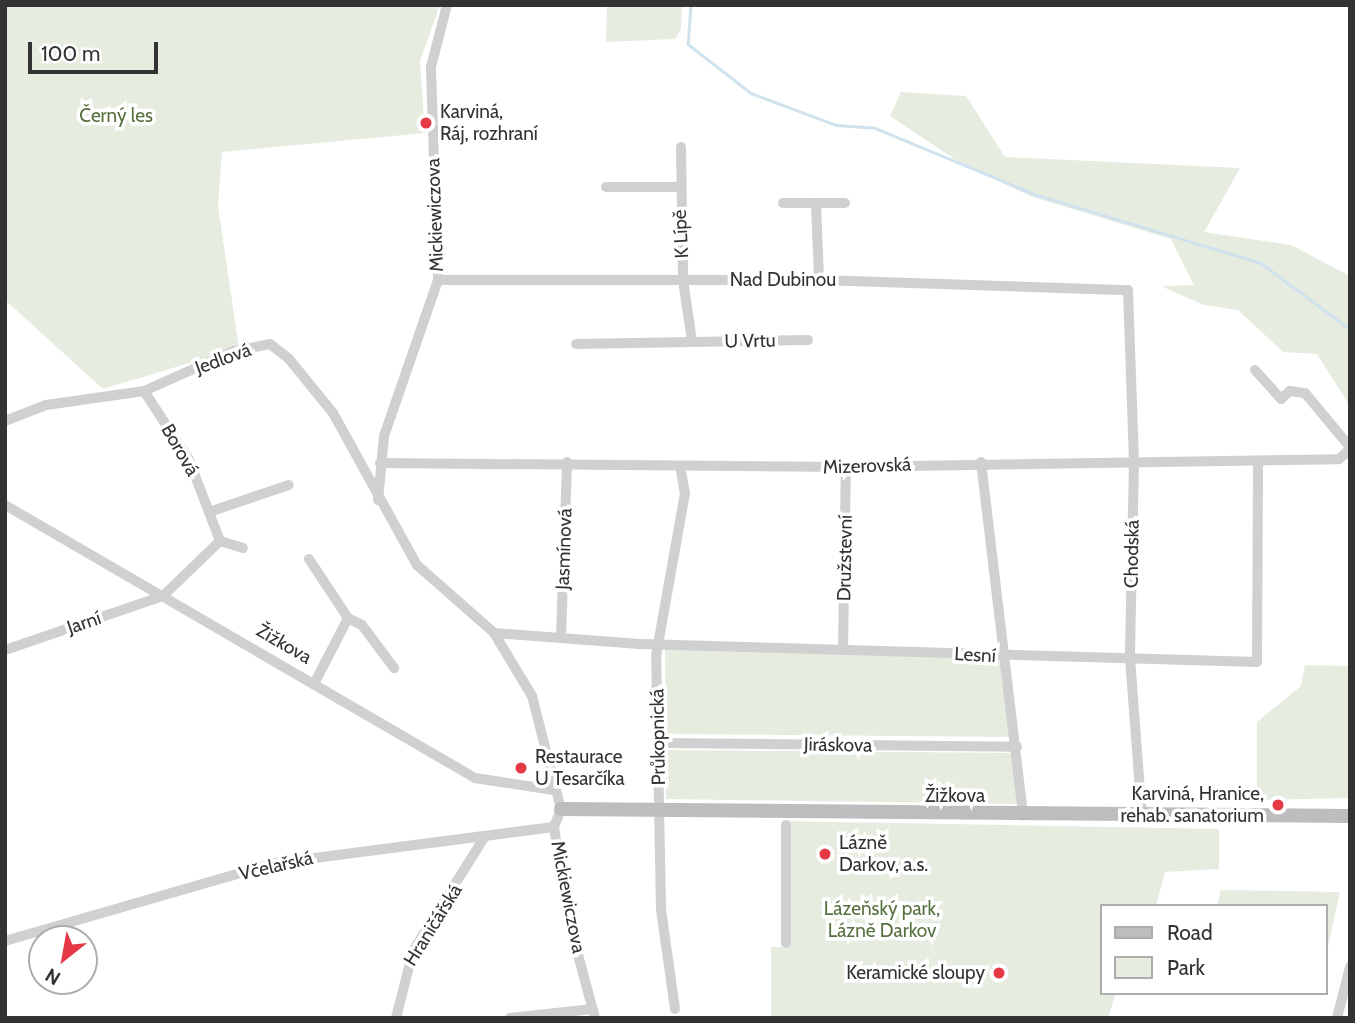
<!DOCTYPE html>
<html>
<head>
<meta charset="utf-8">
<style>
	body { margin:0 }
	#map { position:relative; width:1355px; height:1023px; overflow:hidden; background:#fff; font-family:Cabin,sans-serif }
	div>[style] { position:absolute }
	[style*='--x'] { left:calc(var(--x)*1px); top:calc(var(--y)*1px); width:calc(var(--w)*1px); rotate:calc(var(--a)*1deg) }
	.green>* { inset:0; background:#e6ecdf }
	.stream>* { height:2.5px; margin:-1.25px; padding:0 1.25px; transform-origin:1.25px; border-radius:1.25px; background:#cfe2ee }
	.street>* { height:10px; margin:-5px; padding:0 5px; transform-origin:5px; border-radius:5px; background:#d0d0d0 }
	.secondary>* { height:14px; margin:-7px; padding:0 7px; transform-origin:7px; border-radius:7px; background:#bdbdbd }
	.dots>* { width:19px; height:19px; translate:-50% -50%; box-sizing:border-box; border:4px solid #fff; border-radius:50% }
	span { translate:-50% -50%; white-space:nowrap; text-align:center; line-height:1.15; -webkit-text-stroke:7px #fff; paint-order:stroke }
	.poi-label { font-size:19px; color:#333 }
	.left { translate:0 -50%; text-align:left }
	.right { translate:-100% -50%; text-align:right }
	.park-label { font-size:19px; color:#56703f }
	.street-label { font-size:19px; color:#333 }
	.frame { position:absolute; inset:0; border:7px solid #333; pointer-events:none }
	.legend { position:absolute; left:1100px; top:904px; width:228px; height:91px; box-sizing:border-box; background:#fff; border:2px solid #adadad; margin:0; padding:9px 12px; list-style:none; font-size:21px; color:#333 }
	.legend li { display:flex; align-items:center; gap:14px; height:35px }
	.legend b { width:35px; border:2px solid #adadad }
	.north { position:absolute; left:28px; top:925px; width:70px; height:70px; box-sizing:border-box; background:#fff; border:2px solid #adadad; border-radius:50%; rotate:211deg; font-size:19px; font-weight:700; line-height:28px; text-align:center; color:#333 }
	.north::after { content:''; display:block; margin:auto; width:24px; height:32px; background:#e63946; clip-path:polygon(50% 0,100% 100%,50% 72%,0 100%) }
	.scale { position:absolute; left:28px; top:42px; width:130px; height:32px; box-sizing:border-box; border:4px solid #333; border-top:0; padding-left:9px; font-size:21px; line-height:24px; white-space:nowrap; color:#333; -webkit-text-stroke:5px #fff; paint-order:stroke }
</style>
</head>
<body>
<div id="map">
	<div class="green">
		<i style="clip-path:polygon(5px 5px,440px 5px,420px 61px,425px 133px,222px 152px,218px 206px,239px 348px,103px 389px,5px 300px)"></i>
		<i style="clip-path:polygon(607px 5px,682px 5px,681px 29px,675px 39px,606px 42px)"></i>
		<i style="clip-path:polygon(901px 92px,966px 96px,1005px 157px,1240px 168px,1204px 232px,1291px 245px,1350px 276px,1350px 406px,1317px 354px,1283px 352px,1238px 310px,1204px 305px,1161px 286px,1194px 285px,1171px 239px,1030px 196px,956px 160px,890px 116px)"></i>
		<i style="clip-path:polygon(665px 649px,998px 659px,1004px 662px,1011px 737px,666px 734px)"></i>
		<i style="clip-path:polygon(1305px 665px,1350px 666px,1350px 798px,1257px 800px,1257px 722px,1301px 686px)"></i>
		<i style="clip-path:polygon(666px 750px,1012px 753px,1017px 804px,666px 799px)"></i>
		<i style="clip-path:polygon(784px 821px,1219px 829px,1219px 869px,1165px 872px,1156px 906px,1101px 906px,1101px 993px,1116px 993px,1108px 1018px,771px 1018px,771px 947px,783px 947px)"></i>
		<i style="clip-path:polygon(1221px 890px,1340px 892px,1325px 960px,1325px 906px,1217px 906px)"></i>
	</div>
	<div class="stream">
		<i style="--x:691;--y:5;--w:39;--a:94"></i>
		<i style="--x:688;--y:44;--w:80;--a:37.9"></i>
		<i style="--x:751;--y:93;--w:91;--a:20.6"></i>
		<i style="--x:836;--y:125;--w:39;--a:4"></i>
		<i style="--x:875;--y:128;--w:172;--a:22.5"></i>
		<i style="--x:1034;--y:194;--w:237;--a:16.9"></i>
		<i style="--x:1261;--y:263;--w:111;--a:36.6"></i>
	</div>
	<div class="street">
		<i style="--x:681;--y:147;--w:133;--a:89.1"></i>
		<i style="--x:683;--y:280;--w:62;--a:81.6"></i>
		<i style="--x:606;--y:187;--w:73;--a:0"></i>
		<i style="--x:783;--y:203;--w:62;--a:0"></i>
		<i style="--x:816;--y:204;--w:76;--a:87.7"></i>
		<i style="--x:438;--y:280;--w:381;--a:0"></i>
		<i style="--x:819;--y:280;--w:309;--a:1.9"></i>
		<i style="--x:1128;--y:290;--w:171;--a:88"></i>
		<i style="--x:1134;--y:461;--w:197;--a:91.2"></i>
		<i style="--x:1130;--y:658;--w:159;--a:85.7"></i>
		<i style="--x:576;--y:344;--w:232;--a:-1"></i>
		<i style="--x:1255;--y:370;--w:39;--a:48"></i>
		<i style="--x:1281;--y:399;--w:12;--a:-42"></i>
		<i style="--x:1290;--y:391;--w:15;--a:8"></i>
		<i style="--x:1305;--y:393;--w:70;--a:50.2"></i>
		<i style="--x:5;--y:421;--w:44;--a:-21.3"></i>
		<i style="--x:46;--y:405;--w:99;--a:-8.1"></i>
		<i style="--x:144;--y:391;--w:98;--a:-24"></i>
		<i style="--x:234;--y:351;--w:37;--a:-11"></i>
		<i style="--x:270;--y:344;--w:24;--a:38"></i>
		<i style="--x:289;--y:359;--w:70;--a:50.8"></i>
		<i style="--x:333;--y:413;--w:174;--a:61.1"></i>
		<i style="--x:417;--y:565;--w:103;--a:41.4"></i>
		<i style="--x:494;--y:633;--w:74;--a:58.9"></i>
		<i style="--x:532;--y:696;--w:117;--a:75.6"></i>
		<i style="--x:561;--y:809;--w:19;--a:111"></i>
		<i style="--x:554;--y:827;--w:88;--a:81.5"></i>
		<i style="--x:567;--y:914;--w:108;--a:74.9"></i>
		<i style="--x:981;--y:462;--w:356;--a:83.2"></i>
		<i style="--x:380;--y:463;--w:466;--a:0.5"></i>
		<i style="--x:846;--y:467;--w:493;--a:-0.9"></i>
		<i style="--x:1339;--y:459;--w:15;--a:-42"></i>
		<i style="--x:378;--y:500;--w:64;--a:-84.6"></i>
		<i style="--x:384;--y:436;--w:165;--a:-70.9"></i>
		<i style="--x:438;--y:280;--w:213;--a:-91.9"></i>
		<i style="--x:431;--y:67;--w:64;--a:-75.5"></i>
		<i style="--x:5;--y:505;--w:544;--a:30.15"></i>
		<i style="--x:475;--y:778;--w:79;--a:8.7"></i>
		<i style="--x:212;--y:511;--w:81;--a:-18.7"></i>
		<i style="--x:220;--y:541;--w:24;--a:17"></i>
		<i style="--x:309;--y:559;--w:71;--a:56.5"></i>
		<i style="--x:494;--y:633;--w:146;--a:4.3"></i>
		<i style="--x:640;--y:644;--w:617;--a:1.67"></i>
		<i style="--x:1257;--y:662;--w:201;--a:-89.7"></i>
		<i style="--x:561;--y:637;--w:175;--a:-88"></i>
		<i style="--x:843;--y:649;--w:182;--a:-89.1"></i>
		<i style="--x:5;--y:650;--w:167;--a:-18.9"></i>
		<i style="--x:163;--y:596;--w:79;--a:-44"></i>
		<i style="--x:220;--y:541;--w:87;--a:-110.9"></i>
		<i style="--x:189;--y:460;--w:82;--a:-123.1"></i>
		<i style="--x:314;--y:684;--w:74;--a:-62.7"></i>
		<i style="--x:348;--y:618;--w:16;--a:27"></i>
		<i style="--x:362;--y:625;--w:54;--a:53.3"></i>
		<i style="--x:659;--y:743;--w:358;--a:0.6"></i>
		<i style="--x:786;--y:825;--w:118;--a:90"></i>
		<i style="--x:5;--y:941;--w:282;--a:-16.1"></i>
		<i style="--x:276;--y:863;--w:280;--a:-7.4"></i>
		<i style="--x:675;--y:1009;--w:101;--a:-98"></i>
		<i style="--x:661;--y:909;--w:253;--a:-91.1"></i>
		<i style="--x:656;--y:656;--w:165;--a:-79.9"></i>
		<i style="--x:685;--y:494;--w:27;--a:-100"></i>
		<i style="--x:396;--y:1018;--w:69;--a:-75.8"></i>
		<i style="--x:413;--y:951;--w:136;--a:-57.9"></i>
		<i style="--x:510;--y:1018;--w:83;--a:-6.2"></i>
		<i style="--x:1337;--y:1018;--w:53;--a:-75.7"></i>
	</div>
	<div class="secondary">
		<i style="--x:561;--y:809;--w:789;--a:0.51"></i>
	</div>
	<div class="dots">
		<i style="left:426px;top:123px;background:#e63946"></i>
		<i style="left:521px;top:768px;background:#e63946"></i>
		<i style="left:1278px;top:805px;background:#e63946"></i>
		<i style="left:825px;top:854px;background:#e63946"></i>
		<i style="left:999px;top:973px;background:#e63946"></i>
	</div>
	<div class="poi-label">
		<span class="left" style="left:440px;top:123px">Karviná,<br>Ráj, rozhraní</span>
		<span class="left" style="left:535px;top:768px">Restaurace<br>U Tesarčíka</span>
		<span class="right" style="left:1264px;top:805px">Karviná, Hranice,<br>rehab. sanatorium</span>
		<span class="left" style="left:839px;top:854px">Lázně<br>Darkov, a.s.</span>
		<span class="right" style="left:985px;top:973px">Keramické sloupy</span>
	</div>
	<div class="park-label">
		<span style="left:116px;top:116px">Černý les</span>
		<span style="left:882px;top:920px">Lázeňský park,<br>Lázně Darkov</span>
	</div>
	<div class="street-label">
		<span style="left:435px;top:215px;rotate:-92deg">Mickiewiczova</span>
		<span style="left:681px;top:234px;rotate:-93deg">K Lípě</span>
		<span style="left:783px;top:280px">Nad Dubinou</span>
		<span style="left:750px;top:341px;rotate:-1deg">U Vrtu</span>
		<span style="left:223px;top:359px;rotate:-20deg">Jedlová</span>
		<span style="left:180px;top:450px;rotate:60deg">Borová</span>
		<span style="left:867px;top:466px;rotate:-2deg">Mizerovská</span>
		<span style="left:564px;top:549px;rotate:-88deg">Jasmínová</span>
		<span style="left:1132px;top:554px;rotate:-89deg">Chodská</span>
		<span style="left:845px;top:558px;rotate:-89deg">Družstevní</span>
		<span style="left:84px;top:623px;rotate:-19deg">Jarní</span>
		<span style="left:284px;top:644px;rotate:30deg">Žižkova</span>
		<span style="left:975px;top:655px;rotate:3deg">Lesní</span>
		<span style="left:658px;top:737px;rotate:-91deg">Průkopnická</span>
		<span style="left:838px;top:745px;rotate:1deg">Jiráskova</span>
		<span style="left:955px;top:796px">Žižkova</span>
		<span style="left:276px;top:866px;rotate:-13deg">Včelařská</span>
		<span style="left:568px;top:897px;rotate:79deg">Mickiewiczova</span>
		<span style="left:433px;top:925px;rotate:-58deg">Hraničářská</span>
	</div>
	<div class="frame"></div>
	<ul class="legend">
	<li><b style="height:9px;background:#bdbdbd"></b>Road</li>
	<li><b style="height:19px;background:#e6ecdf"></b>Park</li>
	</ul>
	<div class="north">N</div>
	<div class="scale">100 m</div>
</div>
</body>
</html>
